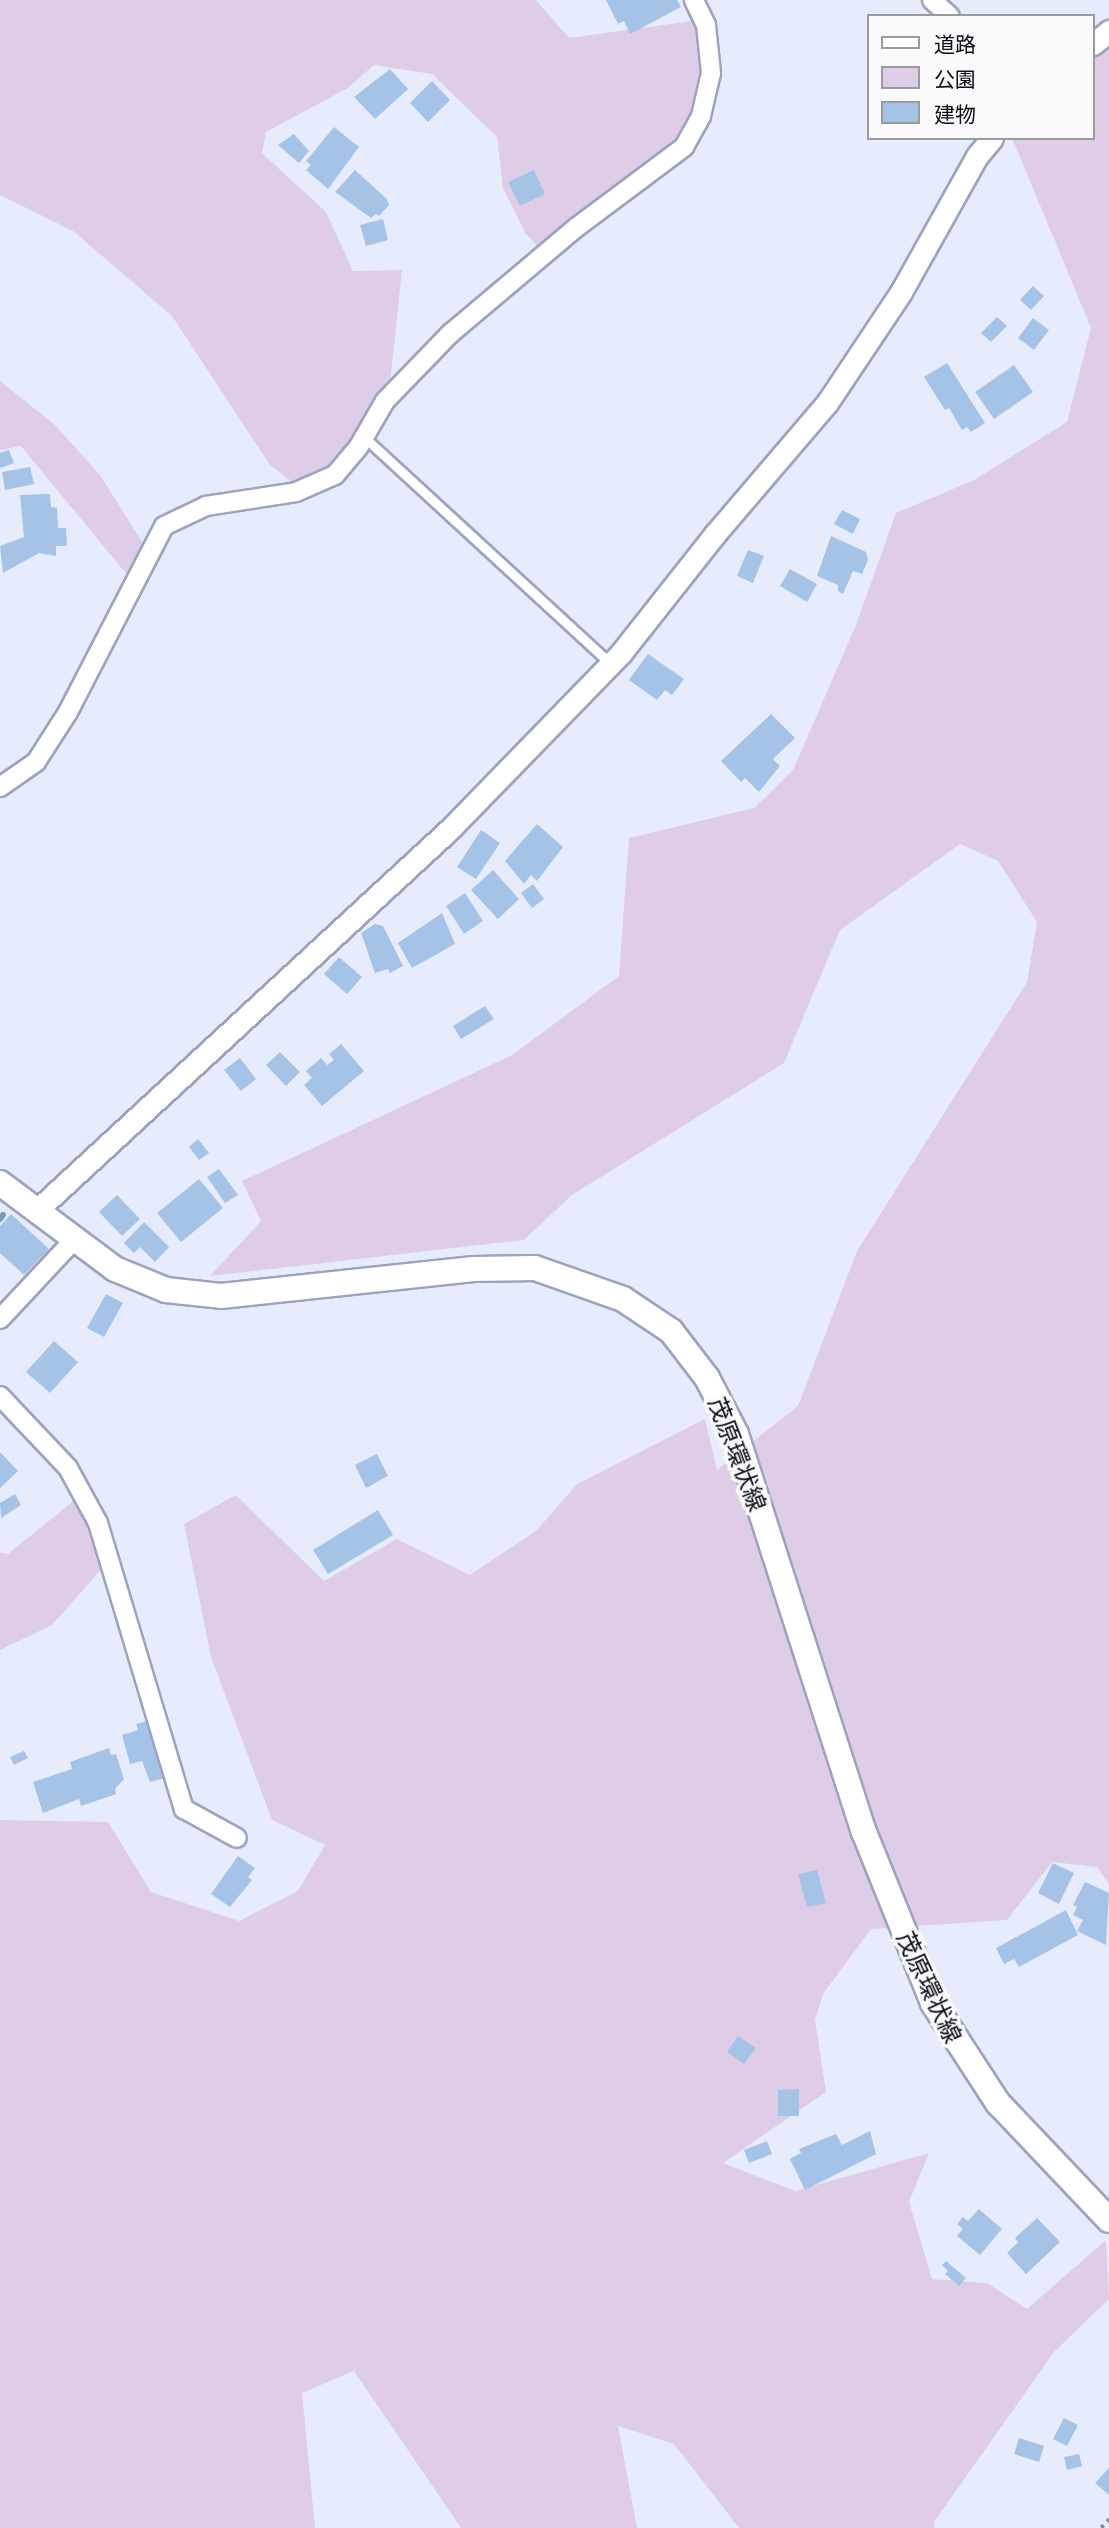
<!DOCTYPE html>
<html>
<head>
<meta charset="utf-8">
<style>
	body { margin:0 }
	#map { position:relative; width:1109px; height:2528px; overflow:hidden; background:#e7ecfd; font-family:"Exo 2","Noto Sans JP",sans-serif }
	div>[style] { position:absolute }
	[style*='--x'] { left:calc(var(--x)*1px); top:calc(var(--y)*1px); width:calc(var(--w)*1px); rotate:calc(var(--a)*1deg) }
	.green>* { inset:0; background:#dfcde7 }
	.stream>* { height:6px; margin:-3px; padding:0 3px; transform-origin:3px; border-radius:3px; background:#719eb6 }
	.building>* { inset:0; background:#a5c3e7 }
	.path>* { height:3.5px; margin-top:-1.75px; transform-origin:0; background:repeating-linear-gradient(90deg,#8b8f9d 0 3.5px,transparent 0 8.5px) }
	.roads { filter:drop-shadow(2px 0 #9ca3be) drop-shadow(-2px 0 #9ca3be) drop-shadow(0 2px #9ca3be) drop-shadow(0 -2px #9ca3be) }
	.service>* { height:9px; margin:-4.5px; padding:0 4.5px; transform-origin:4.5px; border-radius:4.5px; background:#fff }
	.minor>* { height:18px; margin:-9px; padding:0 9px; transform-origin:9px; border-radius:9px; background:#fff }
	.tertiary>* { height:21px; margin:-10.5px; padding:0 10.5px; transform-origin:10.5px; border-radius:10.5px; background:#fff }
	.secondary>* { height:24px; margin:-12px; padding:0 12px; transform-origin:12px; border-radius:12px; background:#fff }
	span { translate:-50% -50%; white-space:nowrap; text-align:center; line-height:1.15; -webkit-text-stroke:7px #fafafa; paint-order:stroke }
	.street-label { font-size:24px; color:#0b0d17 }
	.legend { position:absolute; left:867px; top:14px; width:228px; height:126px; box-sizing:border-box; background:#fafafa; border:2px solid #9a9b9f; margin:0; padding:9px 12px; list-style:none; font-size:21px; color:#0b0d17 }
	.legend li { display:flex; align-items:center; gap:14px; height:35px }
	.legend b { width:35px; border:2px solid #9a9b9f }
</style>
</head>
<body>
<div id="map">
	<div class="green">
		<i style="clip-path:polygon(0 0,536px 0,569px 38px,699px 20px,704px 67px,694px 113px,679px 144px,540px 249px,526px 234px,503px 188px,497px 137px,432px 74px,374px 65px,348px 88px,266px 132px,262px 153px,326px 212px,353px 271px,402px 270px,390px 384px,331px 469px,296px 486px,270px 465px,172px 316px,73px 231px,0 195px)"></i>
		<i style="clip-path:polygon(1109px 47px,1109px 1884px,1097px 1867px,1052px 1862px,1007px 1920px,871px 1929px,823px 1994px,815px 2020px,826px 2092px,723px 2163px,795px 2191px,929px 2153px,909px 2202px,932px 2279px,987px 2283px,1027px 2309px,1106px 2240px,1109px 2299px,1054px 2352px,934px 2522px,935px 2528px,739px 2528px,674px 2444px,618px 2426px,637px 2528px,461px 2528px,354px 2371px,302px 2393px,315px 2528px,0 2528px,0 1820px,108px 1822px,151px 1892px,239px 1921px,298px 1891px,325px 1845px,272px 1820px,211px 1657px,184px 1524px,236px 1495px,324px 1581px,397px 1539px,470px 1575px,536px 1531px,577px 1484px,705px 1419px,717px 1470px,798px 1406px,857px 1251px,1027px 982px,1037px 922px,998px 861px,960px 844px,840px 930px,784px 1063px,572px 1195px,524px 1240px,210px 1276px,261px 1221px,242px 1181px,512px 1055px,619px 976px,629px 838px,754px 808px,793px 770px,856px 625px,896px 513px,974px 480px,1067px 422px,1091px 328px,1012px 138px,1093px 138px,1093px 59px)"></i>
		<i style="clip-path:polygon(0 381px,55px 425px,100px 475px,144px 545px,128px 576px,21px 446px,0 450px)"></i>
		<i style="clip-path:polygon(76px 1499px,105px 1565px,52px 1625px,0 1650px,0 1553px,8px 1554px)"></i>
	</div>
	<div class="stream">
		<i style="--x:0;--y:1219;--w:5;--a:-53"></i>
	</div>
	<div class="building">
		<i style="clip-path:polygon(606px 0,677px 0,681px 7px,630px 34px,624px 21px,618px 24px)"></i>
		<i style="clip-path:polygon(390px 69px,408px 89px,375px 119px,354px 97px)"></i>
		<i style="clip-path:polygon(432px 81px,450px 100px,428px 122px,410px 103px)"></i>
		<i style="clip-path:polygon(334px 127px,359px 147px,328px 189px,306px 170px,311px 165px,306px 161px)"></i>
		<i style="clip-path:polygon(294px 134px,309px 151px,299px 163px,278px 145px)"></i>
		<i style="clip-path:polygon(355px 170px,387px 199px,389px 205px,379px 216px,376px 214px,371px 218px,335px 192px)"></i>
		<i style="clip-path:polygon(534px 170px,545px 194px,520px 206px,508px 182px)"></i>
		<i style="clip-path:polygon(383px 219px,388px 240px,366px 246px,360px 225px)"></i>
		<i style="clip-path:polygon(1033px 286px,1044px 296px,1031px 310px,1020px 300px)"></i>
		<i style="clip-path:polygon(997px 317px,1007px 326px,991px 342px,981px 333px)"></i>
		<i style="clip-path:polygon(1033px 318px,1049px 330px,1034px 350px,1018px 338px)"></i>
		<i style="clip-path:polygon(947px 363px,985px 423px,971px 432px,967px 427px,962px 430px,949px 408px,945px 410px,924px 377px)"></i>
		<i style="clip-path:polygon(1014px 365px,1033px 392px,994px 419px,975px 392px)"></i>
		<i style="clip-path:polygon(9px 450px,14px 463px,0 468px,0 453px)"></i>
		<i style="clip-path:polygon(30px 467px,34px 484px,5px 490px,2px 472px)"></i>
		<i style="clip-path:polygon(50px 494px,51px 507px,57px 508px,58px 528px,66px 528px,67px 546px,56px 546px,56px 556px,39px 553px,3px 573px,0 546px,24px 537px,20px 495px)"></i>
		<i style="clip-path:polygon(842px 510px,860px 519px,853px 534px,834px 524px)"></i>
		<i style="clip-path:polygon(831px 536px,866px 552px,868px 560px,862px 574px,853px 571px,843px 594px,838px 591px,838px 585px,817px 576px)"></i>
		<i style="clip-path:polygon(748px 550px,764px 556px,753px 583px,737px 576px)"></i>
		<i style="clip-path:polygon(790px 569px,817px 584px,807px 602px,780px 586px)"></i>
		<i style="clip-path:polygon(648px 654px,684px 679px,672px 695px,665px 690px,657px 700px,629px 680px)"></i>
		<i style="clip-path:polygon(771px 714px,795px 738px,773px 759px,780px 766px,759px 792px,745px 778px,741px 782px,721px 761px)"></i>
		<i style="clip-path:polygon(537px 824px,563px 847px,537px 881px,531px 875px,524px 884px,505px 861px)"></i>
		<i style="clip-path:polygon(481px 830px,500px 843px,476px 879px,457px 867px)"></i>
		<i style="clip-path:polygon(493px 870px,519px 899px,498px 919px,471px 890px)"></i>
		<i style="clip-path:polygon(533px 884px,544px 899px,532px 908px,521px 893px)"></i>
		<i style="clip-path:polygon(465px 893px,483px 921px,464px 934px,446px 906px)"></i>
		<i style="clip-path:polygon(442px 913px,455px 944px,412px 968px,398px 943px)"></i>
		<i style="clip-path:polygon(375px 924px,383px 926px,403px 966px,390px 973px,388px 969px,375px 973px,361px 933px)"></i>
		<i style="clip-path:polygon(339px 957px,362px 977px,347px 994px,324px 974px)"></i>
		<i style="clip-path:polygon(485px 1006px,494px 1019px,461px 1039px,453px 1026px)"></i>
		<i style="clip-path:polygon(341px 1044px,364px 1071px,322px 1106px,304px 1085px,312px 1078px,306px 1071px,321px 1058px,327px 1065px,334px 1060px,329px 1054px)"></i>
		<i style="clip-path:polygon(280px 1052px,300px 1072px,286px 1086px,266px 1065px)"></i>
		<i style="clip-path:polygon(240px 1058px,256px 1079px,241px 1091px,224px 1070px)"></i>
		<i style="clip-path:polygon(198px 1139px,209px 1153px,199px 1160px,189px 1147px)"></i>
		<i style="clip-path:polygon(219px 1169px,238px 1195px,225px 1203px,207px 1177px)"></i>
		<i style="clip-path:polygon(199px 1179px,223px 1208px,181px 1242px,157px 1213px)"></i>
		<i style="clip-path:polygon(117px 1195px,140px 1219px,122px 1236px,99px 1212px)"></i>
		<i style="clip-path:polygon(11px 1214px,49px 1249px,24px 1275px,0 1253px,0 1226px)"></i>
		<i style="clip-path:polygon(144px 1222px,169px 1247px,155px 1262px,140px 1247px,134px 1253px,124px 1243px)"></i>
		<i style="clip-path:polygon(106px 1294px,123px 1303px,104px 1337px,87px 1328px)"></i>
		<i style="clip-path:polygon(54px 1341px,78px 1362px,50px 1393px,26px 1372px)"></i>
		<i style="clip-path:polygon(0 1452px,18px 1471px,0 1488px)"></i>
		<i style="clip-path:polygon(377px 1454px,388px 1476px,366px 1488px,355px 1465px)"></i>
		<i style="clip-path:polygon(15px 1494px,21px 1505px,1px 1518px,0 1503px)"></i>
		<i style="clip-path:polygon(378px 1510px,393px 1535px,328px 1574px,313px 1550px)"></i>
		<i style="clip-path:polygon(147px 1721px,164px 1778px,150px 1782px,142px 1761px,130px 1764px,122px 1735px,138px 1730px,136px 1724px)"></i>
		<i style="clip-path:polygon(109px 1748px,111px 1755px,116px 1754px,124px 1779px,115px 1789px,116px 1794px,81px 1806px,79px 1799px,43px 1813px,33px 1782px,72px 1769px,70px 1762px)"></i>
		<i style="clip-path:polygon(24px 1751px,28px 1758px,14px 1765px,10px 1757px)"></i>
		<i style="clip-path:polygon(238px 1856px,255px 1868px,248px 1877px,252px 1880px,230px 1907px,211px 1894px)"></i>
		<i style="clip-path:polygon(1053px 1863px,1074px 1873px,1059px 1904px,1038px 1893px)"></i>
		<i style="clip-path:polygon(817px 1870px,826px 1903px,807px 1907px,798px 1874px)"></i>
		<i style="clip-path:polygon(1085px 1882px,1109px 1893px,1106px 1945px,1077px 1931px,1083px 1920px,1073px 1915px,1077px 1907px,1073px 1905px)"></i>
		<i style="clip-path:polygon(1066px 1910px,1078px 1935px,1019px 1967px,1014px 1959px,1004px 1964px,996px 1948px)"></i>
		<i style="clip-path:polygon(738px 2036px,756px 2048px,744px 2064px,727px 2052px)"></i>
		<i style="clip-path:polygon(799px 2089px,799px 2116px,778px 2116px,778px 2090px)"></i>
		<i style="clip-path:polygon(870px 2131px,876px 2154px,805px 2190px,790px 2159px,801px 2153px,799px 2149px,836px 2134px,842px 2145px)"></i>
		<i style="clip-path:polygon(767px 2141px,772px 2154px,749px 2163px,744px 2150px)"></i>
		<i style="clip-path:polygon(979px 2209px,1002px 2229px,980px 2255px,957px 2236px,963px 2229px,957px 2224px,963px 2217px,968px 2221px)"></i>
		<i style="clip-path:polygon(1037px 2218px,1060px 2242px,1026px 2274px,1007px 2253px,1018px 2242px,1015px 2238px)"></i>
		<i style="clip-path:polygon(946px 2261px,966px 2278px,959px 2286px,945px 2274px,948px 2271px,942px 2265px)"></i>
		<i style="clip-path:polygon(1064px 2418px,1078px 2425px,1067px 2446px,1053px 2439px)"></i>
		<i style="clip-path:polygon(1019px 2438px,1044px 2446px,1039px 2462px,1014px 2454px)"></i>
		<i style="clip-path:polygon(1079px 2454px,1082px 2466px,1067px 2470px,1064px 2457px)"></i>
		<i style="clip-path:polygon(1109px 2468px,1109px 2495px,1095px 2483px)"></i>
	</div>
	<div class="path">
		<i style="--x:1101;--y:2528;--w:12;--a:-48"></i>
	</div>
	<div class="roads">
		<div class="service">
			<i style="--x:364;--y:437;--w:334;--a:42.6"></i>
		</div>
		<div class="minor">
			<i style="--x:932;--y:0;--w:24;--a:42"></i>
			<i style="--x:0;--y:787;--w:44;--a:-34.8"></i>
			<i style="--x:36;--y:762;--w:59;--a:-57.4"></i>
			<i style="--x:68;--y:712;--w:209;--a:-62.7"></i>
			<i style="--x:164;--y:526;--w:47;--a:-25.5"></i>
			<i style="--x:206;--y:506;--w:91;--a:-8.8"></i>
			<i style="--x:296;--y:492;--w:43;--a:-23.6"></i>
			<i style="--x:335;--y:475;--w:38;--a:-50"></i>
			<i style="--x:359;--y:446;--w:52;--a:-60"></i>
			<i style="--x:385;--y:401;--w:95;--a:-45.9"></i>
			<i style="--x:451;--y:333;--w:165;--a:-40.1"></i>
			<i style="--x:577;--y:227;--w:134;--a:-36.8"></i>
			<i style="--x:684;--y:147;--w:35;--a:-61"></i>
			<i style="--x:701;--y:116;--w:44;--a:-76.9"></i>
			<i style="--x:711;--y:73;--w:48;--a:-95.9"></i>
			<i style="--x:706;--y:25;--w:28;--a:-116"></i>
			<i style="--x:0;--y:1319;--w:108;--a:-46.9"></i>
			<i style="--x:0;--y:1396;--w:99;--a:46.6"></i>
			<i style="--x:68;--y:1468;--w:63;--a:61.4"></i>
			<i style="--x:98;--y:1523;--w:299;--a:73.3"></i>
			<i style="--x:184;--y:1809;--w:60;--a:28.7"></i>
		</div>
		<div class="tertiary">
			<i style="--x:1093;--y:44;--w:21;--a:-39"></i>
			<i style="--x:36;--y:1211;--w:565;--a:-42.7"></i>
			<i style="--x:451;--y:828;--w:244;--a:-45.8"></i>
			<i style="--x:621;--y:653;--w:152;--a:-51.7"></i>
			<i style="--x:715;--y:534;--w:172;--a:-49.5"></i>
			<i style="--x:827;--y:403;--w:133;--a:-56.3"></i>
			<i style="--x:901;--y:292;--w:156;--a:-60.8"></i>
			<i style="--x:977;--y:156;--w:23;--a:-50"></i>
		</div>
		<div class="secondary">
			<i style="--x:0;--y:1183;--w:144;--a:36.8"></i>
			<i style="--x:115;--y:1269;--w:55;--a:22.4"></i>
			<i style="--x:166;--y:1290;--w:55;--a:6.2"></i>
			<i style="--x:221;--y:1296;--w:254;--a:-6.1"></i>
			<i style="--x:474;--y:1269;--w:61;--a:-0.9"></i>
			<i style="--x:535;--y:1268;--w:93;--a:19.4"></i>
			<i style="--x:623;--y:1299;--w:58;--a:33.7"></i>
			<i style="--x:671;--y:1331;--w:59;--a:52.5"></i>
			<i style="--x:707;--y:1378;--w:63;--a:62.6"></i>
			<i style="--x:736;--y:1434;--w:418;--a:72.2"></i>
			<i style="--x:864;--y:1832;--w:184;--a:68"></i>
			<i style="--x:933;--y:2003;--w:119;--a:57"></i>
			<i style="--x:998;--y:2103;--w:161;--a:46.5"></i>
		</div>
	</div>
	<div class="street-label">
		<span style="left:738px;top:1454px;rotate:69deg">茂原環状線</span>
		<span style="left:930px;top:1987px;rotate:65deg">茂原環状線</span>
	</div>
	<ul class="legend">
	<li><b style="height:9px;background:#fff"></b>道路</li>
	<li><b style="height:19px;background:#dfcde7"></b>公園</li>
	<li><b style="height:19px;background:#a5c3e7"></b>建物</li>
	</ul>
</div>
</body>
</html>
